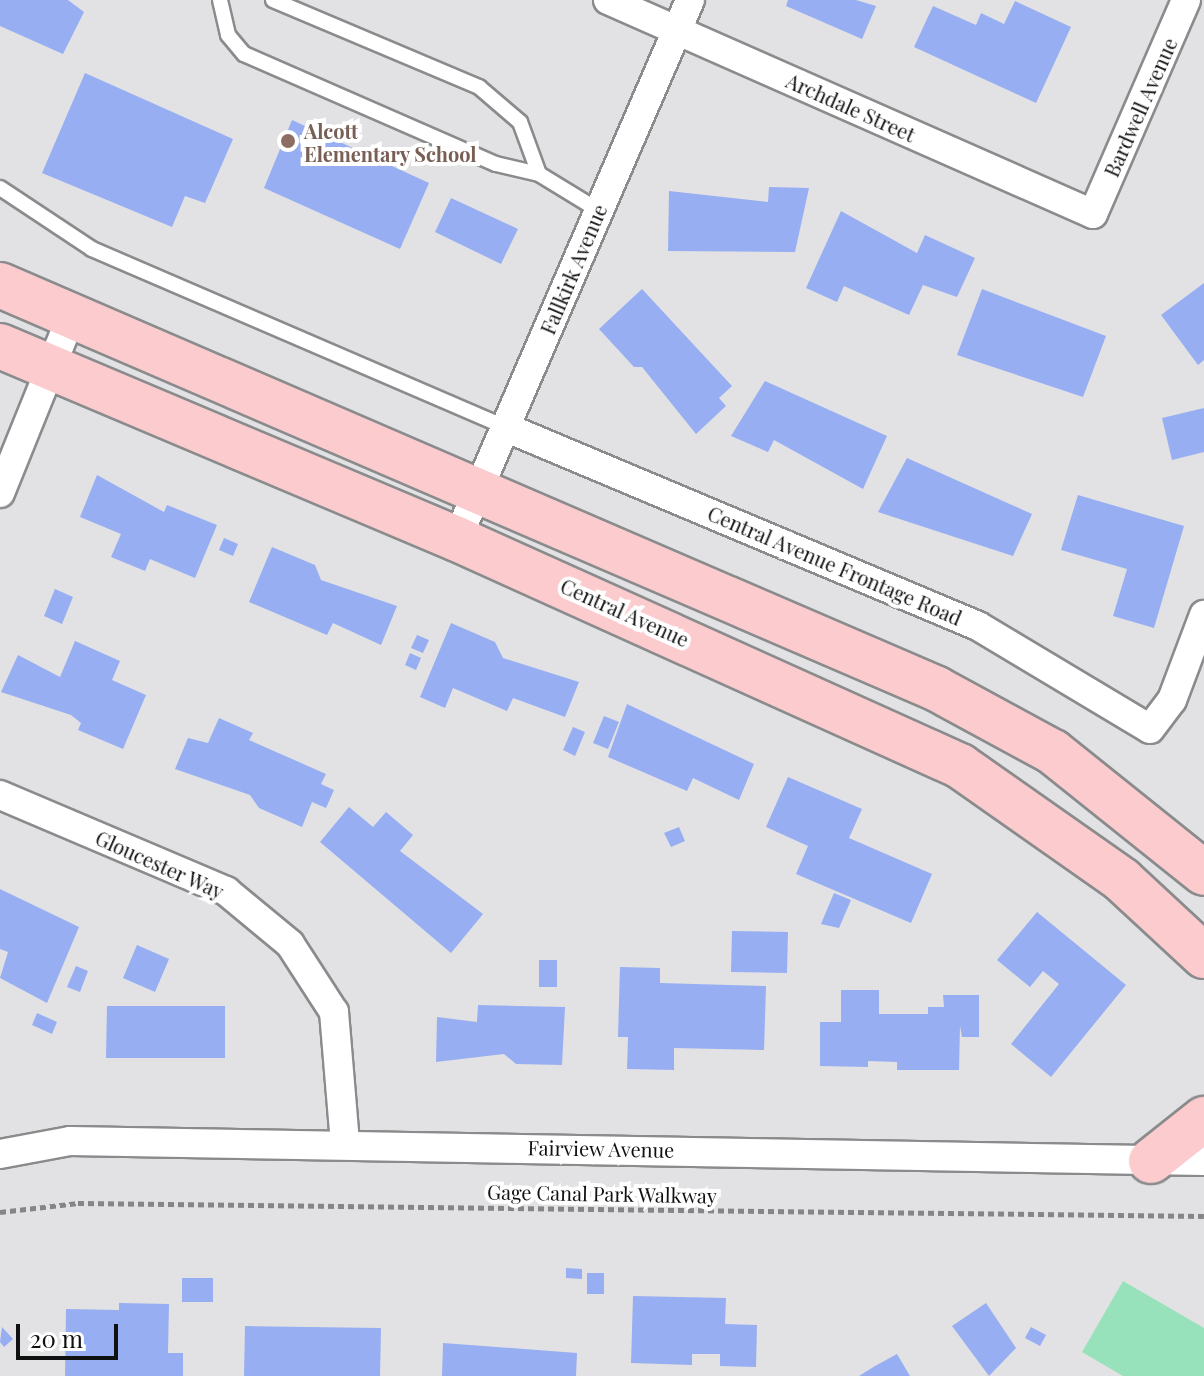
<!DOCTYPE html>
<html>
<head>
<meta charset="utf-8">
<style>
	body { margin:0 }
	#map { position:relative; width:1204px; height:1376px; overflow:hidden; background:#e2e2e4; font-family:"Playfair Display",serif }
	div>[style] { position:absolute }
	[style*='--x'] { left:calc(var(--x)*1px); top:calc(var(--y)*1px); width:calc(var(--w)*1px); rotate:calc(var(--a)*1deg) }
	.green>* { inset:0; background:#98e2bb }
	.building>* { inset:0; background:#97aff2 }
	.path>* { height:5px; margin-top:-2.5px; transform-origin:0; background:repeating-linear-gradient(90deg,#848586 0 6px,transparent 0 10px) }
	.roads { filter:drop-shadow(2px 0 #8a8b8c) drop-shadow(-2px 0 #8a8b8c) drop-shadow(0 2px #8a8b8c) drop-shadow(0 -2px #8a8b8c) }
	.lane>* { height:14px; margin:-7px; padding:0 7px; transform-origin:7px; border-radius:7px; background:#fff }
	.street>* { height:28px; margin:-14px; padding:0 14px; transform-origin:14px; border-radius:14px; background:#fff }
	.primary>* { height:44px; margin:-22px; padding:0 22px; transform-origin:22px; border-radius:22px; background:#fbcbce }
	.dots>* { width:22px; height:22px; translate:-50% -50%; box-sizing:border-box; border:4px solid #fff; border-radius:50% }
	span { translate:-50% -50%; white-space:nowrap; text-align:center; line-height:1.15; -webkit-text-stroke:8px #fff; paint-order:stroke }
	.street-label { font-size:20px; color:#0f1010 }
	.education-label { font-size:20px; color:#785e54; font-weight:700 }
	.left { translate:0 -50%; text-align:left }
	.scale { position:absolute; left:16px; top:1324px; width:102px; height:36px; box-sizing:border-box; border:4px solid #0f1010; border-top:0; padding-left:10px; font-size:24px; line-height:28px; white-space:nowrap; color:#0f1010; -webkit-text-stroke:6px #fff; paint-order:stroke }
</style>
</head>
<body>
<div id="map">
	<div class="green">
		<i style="clip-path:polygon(1123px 1281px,1204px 1328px,1204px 1376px,1123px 1376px,1082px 1352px)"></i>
	</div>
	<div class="building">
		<i style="clip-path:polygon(0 0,68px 0,84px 12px,63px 54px,0 26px)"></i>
		<i style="clip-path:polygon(788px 0,856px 0,876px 6px,862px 39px,786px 6px)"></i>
		<i style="clip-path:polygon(1015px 1px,1071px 27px,1036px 103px,914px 47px,933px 6px,976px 25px,981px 13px,1004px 24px)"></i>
		<i style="clip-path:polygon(85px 73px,233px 139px,205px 203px,185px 196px,172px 227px,42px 173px)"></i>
		<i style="clip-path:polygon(292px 120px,429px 183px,400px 249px,264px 188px)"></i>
		<i style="clip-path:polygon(769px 187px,809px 188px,795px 252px,668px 251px,669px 191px,768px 202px)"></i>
		<i style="clip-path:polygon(451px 198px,518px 229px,501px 264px,435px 232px)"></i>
		<i style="clip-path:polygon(841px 211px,917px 253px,925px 235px,975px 258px,957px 297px,923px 285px,909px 315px,844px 286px,837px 302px,806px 288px)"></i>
		<i style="clip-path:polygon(1204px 283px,1204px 360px,1198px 365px,1161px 315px)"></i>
		<i style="clip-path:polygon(642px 289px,732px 386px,719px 398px,726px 406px,696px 434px,642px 367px,634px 367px,599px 329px)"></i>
		<i style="clip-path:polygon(982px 289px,1106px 336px,1083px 397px,957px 355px)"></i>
		<i style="clip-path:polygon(765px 381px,887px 436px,863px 489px,774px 440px,768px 452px,731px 436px)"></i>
		<i style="clip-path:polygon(1204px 408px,1204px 452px,1172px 460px,1162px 418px)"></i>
		<i style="clip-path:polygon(907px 458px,1032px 514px,1013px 556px,878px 512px)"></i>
		<i style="clip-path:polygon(97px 475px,164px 512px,167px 505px,217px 525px,195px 578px,150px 559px,145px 571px,111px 557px,121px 534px,80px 517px)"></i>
		<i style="clip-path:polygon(1078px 495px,1184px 526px,1154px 628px,1113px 616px,1127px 569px,1061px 550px)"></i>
		<i style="clip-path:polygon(224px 538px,238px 544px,233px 556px,219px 550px)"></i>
		<i style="clip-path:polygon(272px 547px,315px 565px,321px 580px,397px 606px,381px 645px,333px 623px,327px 635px,249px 602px)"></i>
		<i style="clip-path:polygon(55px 589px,73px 597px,62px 624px,44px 616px)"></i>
		<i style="clip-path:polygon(451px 623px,495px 642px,503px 658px,579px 682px,565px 717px,513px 698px,507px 711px,453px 688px,445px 708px,420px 697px)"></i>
		<i style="clip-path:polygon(417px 635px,429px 640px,423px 653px,411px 648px)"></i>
		<i style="clip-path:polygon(75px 641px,120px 661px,112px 680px,146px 695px,123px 749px,78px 730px,81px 723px,71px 715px,1px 692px,18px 655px,60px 677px)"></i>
		<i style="clip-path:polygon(410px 653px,421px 658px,416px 670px,405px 665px)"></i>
		<i style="clip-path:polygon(627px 704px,754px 764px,739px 800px,693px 778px,687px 791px,608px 757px)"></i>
		<i style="clip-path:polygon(604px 716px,619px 722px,608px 749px,593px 743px)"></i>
		<i style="clip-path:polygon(219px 718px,253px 733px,249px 740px,326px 774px,321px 784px,334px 790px,326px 808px,312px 802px,302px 827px,259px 808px,250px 795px,175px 769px,188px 738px,208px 743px)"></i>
		<i style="clip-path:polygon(573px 727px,585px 732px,575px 756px,563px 750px)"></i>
		<i style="clip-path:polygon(788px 777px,862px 809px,849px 838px,932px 874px,911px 923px,796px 874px,808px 846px,766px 827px)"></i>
		<i style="clip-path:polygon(349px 807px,373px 827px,386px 812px,413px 835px,400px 851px,483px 914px,451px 953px,320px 842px)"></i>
		<i style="clip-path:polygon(679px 827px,685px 841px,671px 847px,664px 833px)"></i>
		<i style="clip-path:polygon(0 889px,79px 927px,47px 1003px,0 978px,8px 952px,0 949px)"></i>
		<i style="clip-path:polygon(834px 893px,851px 900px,839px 928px,821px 924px)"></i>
		<i style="clip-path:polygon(1037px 912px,1126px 985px,1051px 1077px,1011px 1044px,1059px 984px,1043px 971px,1030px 987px,997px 960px)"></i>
		<i style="clip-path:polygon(732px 931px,788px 932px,787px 973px,731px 972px)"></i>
		<i style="clip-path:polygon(137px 945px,169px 959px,155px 992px,123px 978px)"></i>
		<i style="clip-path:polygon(539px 960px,557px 960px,557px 987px,539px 987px)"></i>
		<i style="clip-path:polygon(76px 966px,88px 971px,80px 992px,67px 987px)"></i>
		<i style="clip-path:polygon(620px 967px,660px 968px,660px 983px,766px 986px,764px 1050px,674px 1048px,674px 1070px,627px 1069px,628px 1037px,618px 1037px)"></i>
		<i style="clip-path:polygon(841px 990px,879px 990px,879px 1014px,928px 1014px,928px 1007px,944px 1007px,943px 995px,979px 995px,979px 1037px,962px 1037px,960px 1026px,959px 1070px,897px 1070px,897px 1062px,868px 1061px,868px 1067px,820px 1066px,820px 1022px,841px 1022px)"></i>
		<i style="clip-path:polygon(478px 1005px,565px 1007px,562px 1065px,516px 1064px,504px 1054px,436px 1062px,437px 1017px,477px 1022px)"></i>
		<i style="clip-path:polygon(107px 1006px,225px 1006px,225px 1058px,106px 1058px)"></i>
		<i style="clip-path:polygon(37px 1013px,57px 1022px,52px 1034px,32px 1025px)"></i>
		<i style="clip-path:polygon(566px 1268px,582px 1269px,582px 1279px,566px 1278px)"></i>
		<i style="clip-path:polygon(587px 1273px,604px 1273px,604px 1294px,587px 1294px)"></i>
		<i style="clip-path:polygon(182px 1278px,213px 1278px,213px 1302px,182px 1302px)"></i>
		<i style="clip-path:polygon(633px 1296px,726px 1298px,725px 1324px,757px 1325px,756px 1367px,720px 1366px,720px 1354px,692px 1354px,692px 1365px,631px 1363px)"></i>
		<i style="clip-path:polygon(119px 1303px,169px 1304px,168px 1353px,183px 1353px,183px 1376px,65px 1376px,66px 1309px,119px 1310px)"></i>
		<i style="clip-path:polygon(986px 1303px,1016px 1348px,989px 1376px,952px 1326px)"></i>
		<i style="clip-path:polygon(245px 1326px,381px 1328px,380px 1376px,244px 1376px)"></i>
		<i style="clip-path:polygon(2px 1327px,13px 1339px,4px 1347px,0 1342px)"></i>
		<i style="clip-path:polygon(1031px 1327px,1046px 1335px,1040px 1346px,1025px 1338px)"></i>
		<i style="clip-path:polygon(443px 1343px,577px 1353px,576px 1376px,442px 1376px)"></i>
		<i style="clip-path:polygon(897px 1354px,910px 1376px,859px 1376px,875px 1366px)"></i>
	</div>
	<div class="path">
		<i style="--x:0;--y:1212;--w:79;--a:-6.6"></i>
		<i style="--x:78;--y:1203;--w:1126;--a:0.66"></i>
	</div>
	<div class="roads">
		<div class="lane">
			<i style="--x:220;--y:0;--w:36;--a:77"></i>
			<i style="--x:228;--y:35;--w:25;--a:50"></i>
			<i style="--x:244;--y:54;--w:275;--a:23.6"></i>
			<i style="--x:496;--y:164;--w:44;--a:13.1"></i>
			<i style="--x:539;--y:174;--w:69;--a:31.4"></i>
			<i style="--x:273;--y:0;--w:224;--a:22.9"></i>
			<i style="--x:479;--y:87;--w:54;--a:40.5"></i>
			<i style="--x:520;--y:122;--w:55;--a:69.9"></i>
			<i style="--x:0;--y:188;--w:110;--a:33.5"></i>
			<i style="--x:92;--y:249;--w:452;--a:23.3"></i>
		</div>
		<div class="street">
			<i style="--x:608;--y:0;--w:530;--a:23.81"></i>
			<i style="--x:1093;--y:214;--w:233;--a:-66.5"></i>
			<i style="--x:507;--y:428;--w:511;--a:22.8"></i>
			<i style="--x:978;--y:626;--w:200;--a:30.9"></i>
			<i style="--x:1150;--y:729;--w:36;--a:-53"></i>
			<i style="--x:1172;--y:700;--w:91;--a:-69.4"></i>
			<i style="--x:0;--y:493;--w:192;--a:-68"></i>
			<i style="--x:457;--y:539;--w:587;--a:-66.62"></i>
			<i style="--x:0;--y:795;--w:246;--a:23"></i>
			<i style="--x:226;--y:891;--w:83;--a:39.6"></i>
			<i style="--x:290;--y:944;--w:81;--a:57.1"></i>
			<i style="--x:334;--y:1012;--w:131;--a:85.2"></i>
			<i style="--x:0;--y:1154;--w:71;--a:-10.5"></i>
			<i style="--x:70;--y:1141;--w:1134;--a:1.01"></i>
		</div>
		<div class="primary">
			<i style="--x:0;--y:285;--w:1020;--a:23.32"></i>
			<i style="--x:937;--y:689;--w:132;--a:28.5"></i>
			<i style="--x:1053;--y:752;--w:193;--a:38.7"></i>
			<i style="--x:0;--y:346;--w:496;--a:22.9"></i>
			<i style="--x:457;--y:539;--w:552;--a:24.29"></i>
			<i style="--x:960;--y:766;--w:198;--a:35.1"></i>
			<i style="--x:1122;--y:880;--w:112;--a:42.8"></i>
			<i style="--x:1151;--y:1161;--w:68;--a:-38.4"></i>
		</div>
	</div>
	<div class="dots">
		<i style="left:288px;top:141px;background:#8d6e63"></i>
	</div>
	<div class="street-label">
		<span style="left:851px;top:107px;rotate:24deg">Archdale Street</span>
		<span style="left:1140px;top:107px;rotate:-66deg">Bardwell Avenue</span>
		<span style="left:573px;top:269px;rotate:-67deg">Fallkirk Avenue</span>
		<span style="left:835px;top:565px;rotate:23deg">Central Avenue Frontage Road</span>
		<span style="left:625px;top:612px;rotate:24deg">Central Avenue</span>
		<span style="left:160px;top:864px;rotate:24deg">Gloucester Way</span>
		<span style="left:601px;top:1148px;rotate:1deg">Fairview Avenue</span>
		<span style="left:602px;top:1193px;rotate:1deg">Gage Canal Park Walkway</span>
	</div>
	<div class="education-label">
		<span class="left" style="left:304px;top:142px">Alcott<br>Elementary School</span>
	</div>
	<div class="scale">20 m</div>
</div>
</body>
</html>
